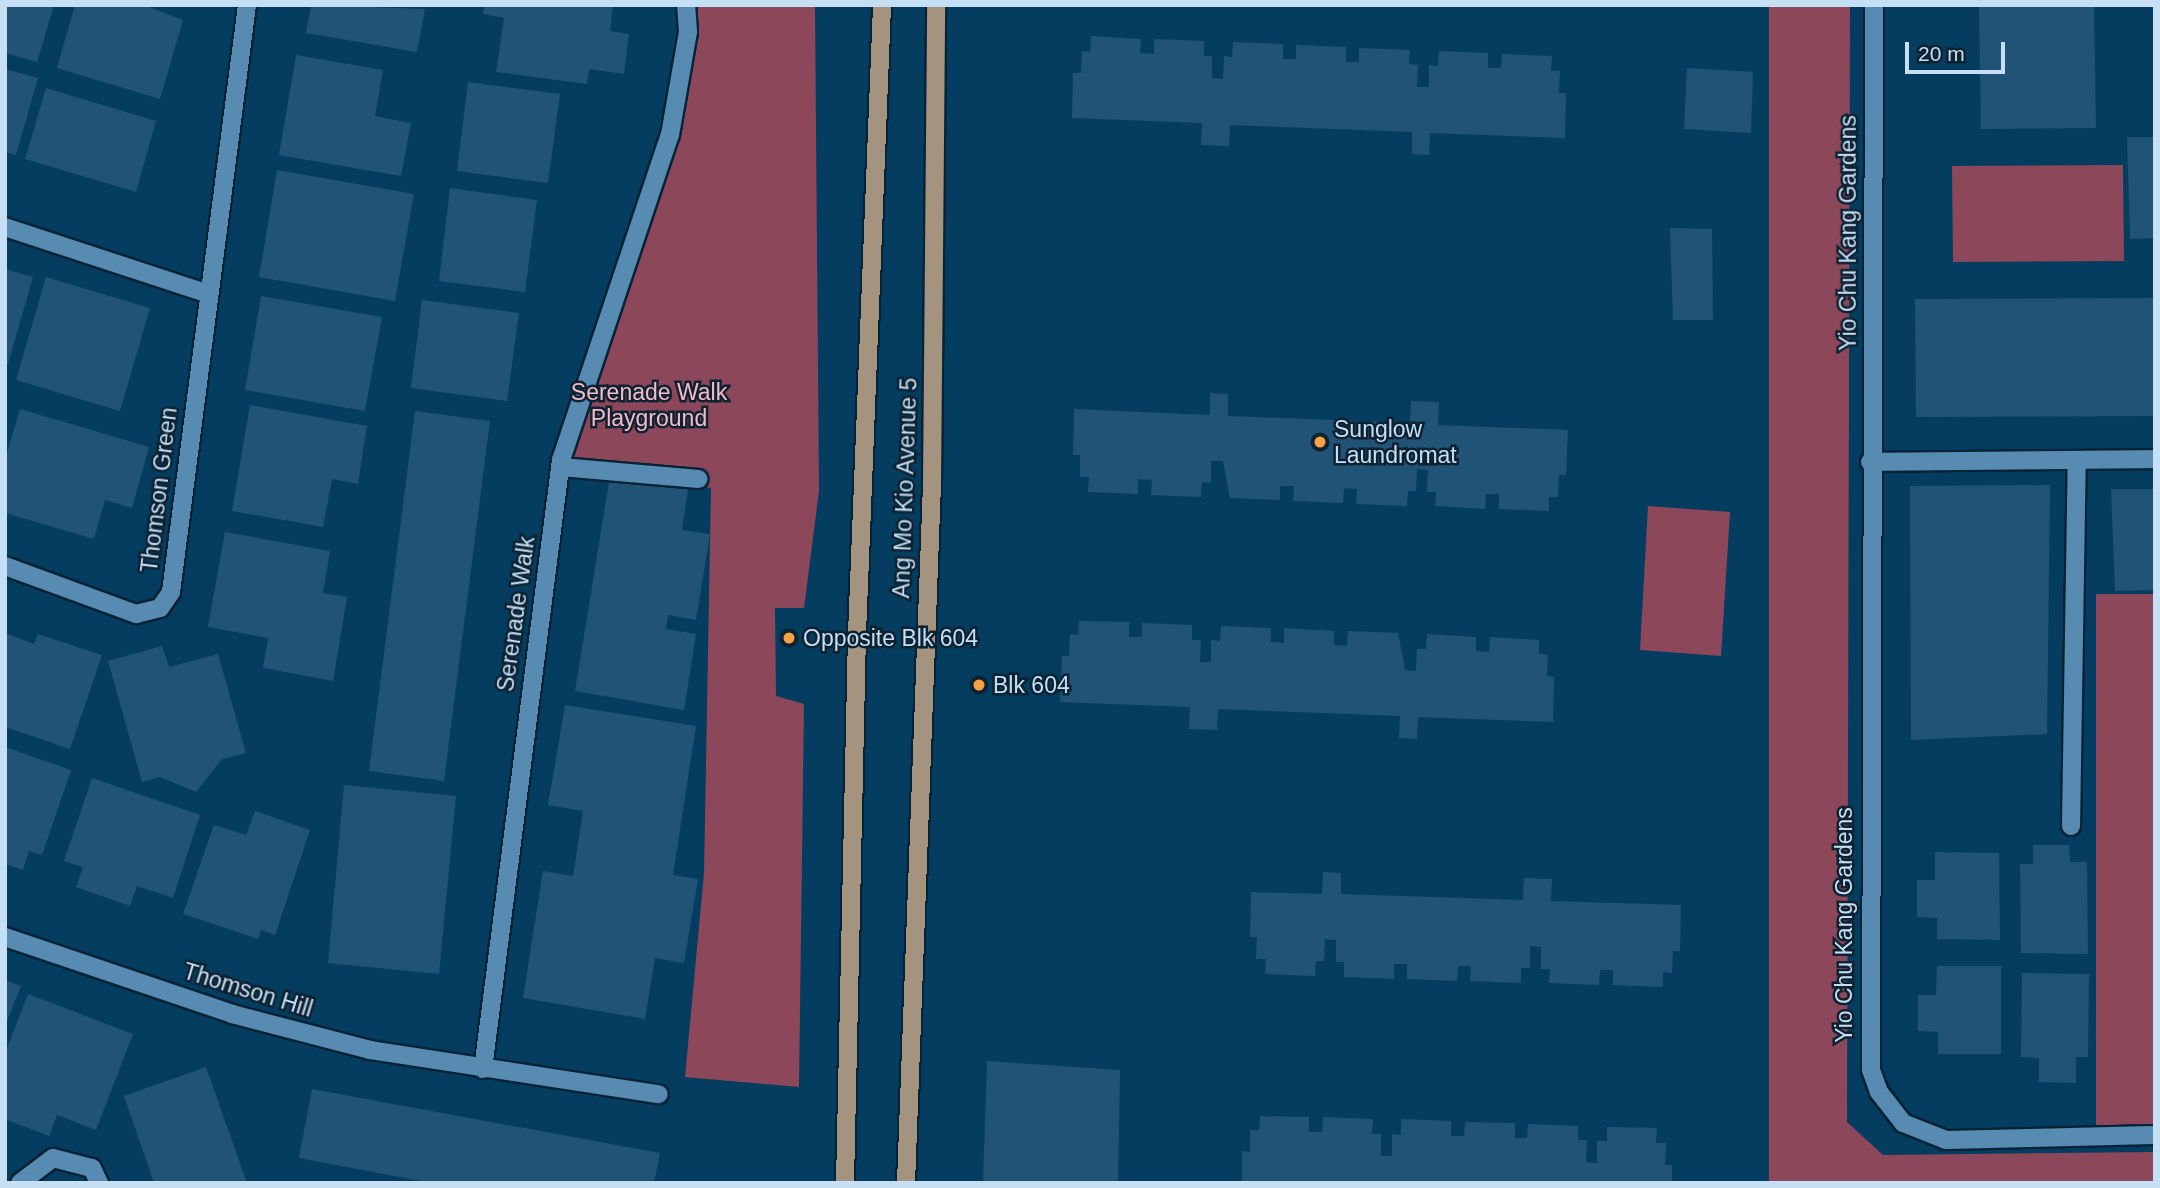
<!DOCTYPE html>
<html>
<head>
<meta charset="utf-8">
<style>
	body { margin:0 }
	#map { position:relative; width:2160px; height:1188px; overflow:hidden; background:#043d5f; font-family:Helvetica,sans-serif }
	div>[style] { position:absolute }
	[style*='--x'] { left:calc(var(--x)*1px); top:calc(var(--y)*1px); width:calc(var(--w)*1px); rotate:calc(var(--a)*1deg) }
	.green>* { inset:0; background:#8c475a }
	.building>* { inset:0; background:#215377 }
	.roads { filter:drop-shadow(2px 0 #082336) drop-shadow(-2px 0 #082336) drop-shadow(0 2px #082336) drop-shadow(0 -2px #082336) }
	.minor>* { height:18px; margin:-9px; padding:0 9px; transform-origin:9px; border-radius:9px; background:#588bb2 }
	.primary>* { height:18px; margin:-9px; padding:0 9px; transform-origin:9px; border-radius:9px; background:#a4937e }
	.dots>* { width:19px; height:19px; translate:-50% -50%; box-sizing:border-box; border:4px solid #0e2232; border-radius:50% }
	span { translate:-50% -50%; white-space:nowrap; text-align:center; line-height:1.15; -webkit-text-stroke:5px #0e2232; paint-order:stroke }
	.street-label { font-size:23px; color:#c5dff4 }
	.park-label { font-size:23px; color:#f4bac8 }
	.poi-label { font-size:23px; color:#c5dff4 }
	.left { translate:0 -50%; text-align:left }
	.frame { position:absolute; inset:0; border:7px solid #c5dff4; pointer-events:none }
	.scale { position:absolute; left:1905px; top:42px; width:100px; height:32px; box-sizing:border-box; border:4px solid #c5dff4; border-top:0; padding-left:9px; font-size:21px; line-height:24px; white-space:nowrap; color:#c5dff4; -webkit-text-stroke:5px #0e2232; paint-order:stroke }
</style>
</head>
<body>
<div id="map">
	<div class="green">
		<i style="clip-path:polygon(693px 5px,815px 5px,819px 491px,804px 608px,775px 608px,776px 696px,804px 704px,799px 1087px,685px 1077px,704px 873px,711px 488px,561px 460px,670px 135px)"></i>
		<i style="clip-path:polygon(1769px 5px,1850px 5px,1847px 1122px,1883px 1155px,2155px 1152px,2155px 1183px,1769px 1183px)"></i>
		<i style="clip-path:polygon(2123px 165px,2124px 261px,1953px 262px,1952px 166px)"></i>
		<i style="clip-path:polygon(1648px 506px,1730px 512px,1721px 656px,1640px 650px)"></i>
		<i style="clip-path:polygon(2096px 594px,2155px 594px,2155px 1131px,2096px 1130px)"></i>
	</div>
	<div class="building">
		<i style="clip-path:polygon(5px 5px,54px 5px,37px 62px,5px 53px)"></i>
		<i style="clip-path:polygon(75px 5px,144px 5px,183px 20px,160px 99px,57px 68px)"></i>
		<i style="clip-path:polygon(311px 5px,425px 9px,417px 52px,306px 33px)"></i>
		<i style="clip-path:polygon(484px 5px,613px 5px,610px 31px,629px 34px,624px 74px,589px 69px,587px 84px,496px 72px,504px 18px,483px 14px)"></i>
		<i style="clip-path:polygon(1979px 5px,2094px 5px,2096px 128px,1981px 129px)"></i>
		<i style="clip-path:polygon(1091px 36px,1141px 39px,1140px 53px,1154px 54px,1154px 39px,1204px 41px,1204px 56px,1212px 56px,1212px 78px,1223px 79px,1224px 56px,1232px 57px,1233px 42px,1283px 44px,1283px 59px,1296px 59px,1296px 45px,1346px 47px,1346px 62px,1359px 62px,1359px 48px,1410px 50px,1409px 64px,1418px 65px,1417px 87px,1429px 87px,1429px 65px,1438px 66px,1439px 51px,1488px 53px,1488px 68px,1501px 68px,1502px 54px,1552px 56px,1551px 70px,1560px 71px,1559px 93px,1566px 93px,1565px 138px,1430px 133px,1429px 155px,1412px 154px,1412px 132px,1230px 125px,1229px 146px,1201px 145px,1202px 123px,1072px 118px,1073px 73px,1081px 73px,1082px 51px,1090px 52px)"></i>
		<i style="clip-path:polygon(296px 55px,383px 70px,375px 116px,411px 123px,401px 176px,279px 155px)"></i>
		<i style="clip-path:polygon(1687px 68px,1753px 72px,1751px 133px,1684px 129px)"></i>
		<i style="clip-path:polygon(5px 69px,38px 78px,16px 155px,5px 152px)"></i>
		<i style="clip-path:polygon(468px 82px,560px 94px,548px 183px,457px 171px)"></i>
		<i style="clip-path:polygon(46px 88px,156px 121px,136px 192px,25px 159px)"></i>
		<i style="clip-path:polygon(2127px 137px,2155px 137px,2155px 238px,2130px 239px)"></i>
		<i style="clip-path:polygon(277px 170px,414px 194px,395px 301px,259px 277px)"></i>
		<i style="clip-path:polygon(450px 188px,537px 200px,525px 292px,439px 281px)"></i>
		<i style="clip-path:polygon(1670px 228px,1712px 229px,1713px 320px,1673px 320px)"></i>
		<i style="clip-path:polygon(5px 269px,33px 277px,8px 364px,5px 363px)"></i>
		<i style="clip-path:polygon(46px 277px,150px 308px,120px 411px,16px 380px)"></i>
		<i style="clip-path:polygon(261px 296px,382px 317px,365px 411px,245px 390px)"></i>
		<i style="clip-path:polygon(2155px 298px,2155px 416px,1916px 417px,1915px 299px)"></i>
		<i style="clip-path:polygon(422px 300px,519px 313px,507px 401px,411px 388px)"></i>
		<i style="clip-path:polygon(1210px 393px,1228px 394px,1228px 416px,1410px 423px,1411px 401px,1439px 402px,1438px 425px,1568px 430px,1566px 475px,1559px 475px,1558px 497px,1549px 497px,1549px 511px,1499px 509px,1499px 494px,1486px 494px,1485px 509px,1435px 506px,1436px 492px,1427px 492px,1428px 470px,1417px 469px,1416px 491px,1408px 491px,1407px 506px,1356px 504px,1357px 489px,1344px 488px,1343px 503px,1293px 501px,1294px 486px,1280px 486px,1280px 500px,1230px 498px,1223px 461px,1211px 461px,1211px 483px,1202px 482px,1201px 497px,1151px 495px,1152px 480px,1138px 479px,1138px 494px,1088px 492px,1089px 477px,1080px 477px,1080px 455px,1073px 455px,1074px 409px,1210px 415px)"></i>
		<i style="clip-path:polygon(250px 405px,367px 426px,358px 484px,332px 479px,323px 527px,232px 511px)"></i>
		<i style="clip-path:polygon(20px 409px,149px 447px,132px 508px,105px 500px,94px 539px,5px 513px,5px 460px)"></i>
		<i style="clip-path:polygon(415px 411px,490px 421px,444px 781px,369px 771px)"></i>
		<i style="clip-path:polygon(610px 476px,688px 489px,682px 530px,710px 534px,696px 620px,668px 615px,666px 629px,696px 634px,684px 710px,575px 691px)"></i>
		<i style="clip-path:polygon(2050px 485px,2047px 734px,1911px 740px,1910px 486px)"></i>
		<i style="clip-path:polygon(2111px 489px,2155px 489px,2155px 590px,2115px 591px)"></i>
		<i style="clip-path:polygon(225px 532px,330px 551px,323px 593px,347px 597px,333px 681px,263px 668px,268px 638px,208px 627px)"></i>
		<i style="clip-path:polygon(1079px 621px,1129px 622px,1129px 637px,1142px 637px,1142px 623px,1192px 625px,1192px 640px,1201px 640px,1200px 662px,1211px 662px,1211px 640px,1220px 641px,1221px 626px,1271px 628px,1271px 642px,1284px 643px,1284px 628px,1334px 631px,1334px 645px,1347px 646px,1348px 631px,1398px 633px,1405px 670px,1416px 671px,1417px 649px,1426px 649px,1427px 634px,1476px 637px,1476px 651px,1489px 652px,1490px 637px,1539px 640px,1539px 654px,1548px 655px,1547px 676px,1554px 677px,1553px 722px,1418px 717px,1417px 739px,1399px 738px,1400px 716px,1218px 709px,1217px 730px,1189px 729px,1190px 707px,1060px 702px,1062px 656px,1069px 656px,1070px 634px,1078px 635px)"></i>
		<i style="clip-path:polygon(5px 633px,34px 644px,38px 634px,102px 655px,70px 749px,5px 727px)"></i>
		<i style="clip-path:polygon(162px 646px,169px 667px,218px 654px,246px 753px,222px 759px,196px 792px,160px 777px,142px 782px,108px 661px)"></i>
		<i style="clip-path:polygon(565px 705px,696px 726px,673px 875px,698px 879px,684px 963px,655px 958px,645px 1019px,523px 998px,543px 871px,573px 876px,583px 811px,548px 805px)"></i>
		<i style="clip-path:polygon(5px 747px,71px 770px,42px 855px,29px 851px,23px 870px,5px 864px)"></i>
		<i style="clip-path:polygon(92px 778px,200px 815px,173px 898px,137px 886px,130px 906px,76px 887px,83px 867px,64px 861px)"></i>
		<i style="clip-path:polygon(344px 785px,456px 796px,439px 974px,328px 963px)"></i>
		<i style="clip-path:polygon(255px 811px,310px 830px,275px 935px,261px 930px,258px 939px,183px 914px,214px 825px,246px 835px)"></i>
		<i style="clip-path:polygon(2033px 845px,2069px 845px,2070px 862px,2087px 862px,2088px 954px,2021px 953px,2020px 864px,2033px 864px)"></i>
		<i style="clip-path:polygon(1935px 852px,1999px 853px,2000px 940px,1937px 939px,1937px 918px,1917px 917px,1917px 880px,1935px 880px)"></i>
		<i style="clip-path:polygon(1323px 872px,1341px 873px,1341px 894px,1523px 900px,1524px 878px,1552px 879px,1551px 901px,1681px 905px,1680px 951px,1673px 951px,1672px 973px,1663px 972px,1663px 987px,1613px 985px,1613px 970px,1600px 970px,1599px 985px,1549px 983px,1550px 969px,1541px 969px,1541px 947px,1530px 946px,1530px 968px,1521px 968px,1521px 983px,1470px 981px,1471px 966px,1458px 966px,1457px 981px,1407px 979px,1407px 964px,1394px 964px,1394px 979px,1344px 977px,1344px 962px,1336px 962px,1336px 940px,1325px 939px,1324px 961px,1316px 961px,1315px 976px,1265px 974px,1266px 959px,1256px 959px,1257px 937px,1250px 937px,1251px 892px,1322px 894px)"></i>
		<i style="clip-path:polygon(1937px 966px,2001px 966px,2001px 1054px,1938px 1054px,1938px 1032px,1918px 1031px,1918px 995px,1936px 995px)"></i>
		<i style="clip-path:polygon(2022px 973px,2089px 974px,2088px 1057px,2076px 1057px,2076px 1083px,2039px 1082px,2039px 1058px,2021px 1057px)"></i>
		<i style="clip-path:polygon(5px 980px,21px 986px,5px 1026px)"></i>
		<i style="clip-path:polygon(28px 994px,133px 1034px,96px 1130px,57px 1115px,49px 1136px,5px 1119px,5px 1053px)"></i>
		<i style="clip-path:polygon(987px 1061px,1120px 1070px,1118px 1183px,983px 1183px)"></i>
		<i style="clip-path:polygon(206px 1067px,247px 1183px,154px 1183px,124px 1096px)"></i>
		<i style="clip-path:polygon(312px 1089px,660px 1153px,654px 1183px,431px 1183px,299px 1158px)"></i>
		<i style="clip-path:polygon(1260px 1116px,1309px 1117px,1309px 1132px,1322px 1132px,1323px 1117px,1373px 1119px,1372px 1134px,1381px 1134px,1381px 1156px,1392px 1156px,1392px 1134px,1401px 1135px,1401px 1119px,1451px 1121px,1451px 1136px,1464px 1136px,1465px 1122px,1515px 1123px,1515px 1138px,1527px 1138px,1528px 1124px,1578px 1126px,1578px 1140px,1587px 1140px,1586px 1162px,1597px 1163px,1597px 1141px,1607px 1141px,1607px 1127px,1657px 1128px,1656px 1143px,1666px 1143px,1665px 1165px,1672px 1165px,1672px 1183px,1242px 1183px,1242px 1151px,1250px 1152px,1250px 1130px,1259px 1130px)"></i>
	</div>
	<div class="roads">
		<div class="minor">
			<i style="--x:1874;--y:5;--w:1065;--a:90.16"></i>
			<i style="--x:1871;--y:1070;--w:23;--a:70"></i>
			<i style="--x:1879;--y:1092;--w:39;--a:52"></i>
			<i style="--x:1903;--y:1123;--w:46;--a:21.6"></i>
			<i style="--x:1946;--y:1140;--w:209;--a:-1.4"></i>
			<i style="--x:5;--y:227;--w:212;--a:18.2"></i>
			<i style="--x:1870;--y:462;--w:285;--a:-0.6"></i>
			<i style="--x:561;--y:467;--w:138;--a:5"></i>
			<i style="--x:5;--y:566;--w:140;--a:20.1"></i>
			<i style="--x:136;--y:614;--w:25;--a:-14"></i>
			<i style="--x:160;--y:608;--w:19;--a:-55"></i>
			<i style="--x:171;--y:592;--w:592;--a:-82.62"></i>
			<i style="--x:2071;--y:826;--w:364;--a:-89.1"></i>
			<i style="--x:5;--y:937;--w:240;--a:18.7"></i>
			<i style="--x:232;--y:1014;--w:143;--a:14.6"></i>
			<i style="--x:370;--y:1050;--w:292;--a:8.7"></i>
			<i style="--x:483;--y:1069;--w:614;--a:-82.7"></i>
			<i style="--x:561;--y:460;--w:343;--a:-71.5"></i>
			<i style="--x:670;--y:135;--w:105;--a:-80.1"></i>
			<i style="--x:688;--y:32;--w:27;--a:-94"></i>
			<i style="--x:20;--y:1183;--w:41;--a:-37.1"></i>
			<i style="--x:53;--y:1158;--w:40;--a:14.4"></i>
			<i style="--x:92;--y:1168;--w:17;--a:65"></i>
		</div>
		<div class="primary">
			<i style="--x:845;--y:1183;--w:549;--a:-88.75"></i>
			<i style="--x:857;--y:634;--w:629;--a:-87.72"></i>
			<i style="--x:906;--y:1183;--w:699;--a:-87.87"></i>
			<i style="--x:932;--y:484;--w:479;--a:-89.5"></i>
		</div>
	</div>
	<div class="dots">
		<i style="left:1320px;top:442px;background:#f7a149"></i>
		<i style="left:789px;top:638px;background:#f7a149"></i>
		<i style="left:979px;top:685px;background:#f7a149"></i>
	</div>
	<div class="street-label">
		<span style="left:1848px;top:233px;rotate:-90deg">Yio Chu Kang Gardens</span>
		<span style="left:905px;top:488px;rotate:-88deg">Ang Mo Kio Avenue 5</span>
		<span style="left:159px;top:490px;rotate:-83deg">Thomson Green</span>
		<span style="left:516px;top:614px;rotate:-82deg">Serenade Walk</span>
		<span style="left:1844px;top:925px;rotate:-90deg">Yio Chu Kang Gardens</span>
		<span style="left:248px;top:990px;rotate:17deg">Thomson Hill</span>
	</div>
	<div class="park-label">
		<span style="left:649px;top:405px">Serenade Walk<br>Playground</span>
	</div>
	<div class="poi-label">
		<span class="left" style="left:1334px;top:442px">Sunglow<br>Laundromat</span>
		<span class="left" style="left:803px;top:638px">Opposite Blk 604</span>
		<span class="left" style="left:993px;top:685px">Blk 604</span>
	</div>
	<div class="frame"></div>
	<div class="scale">20 m</div>
</div>
</body>
</html>
